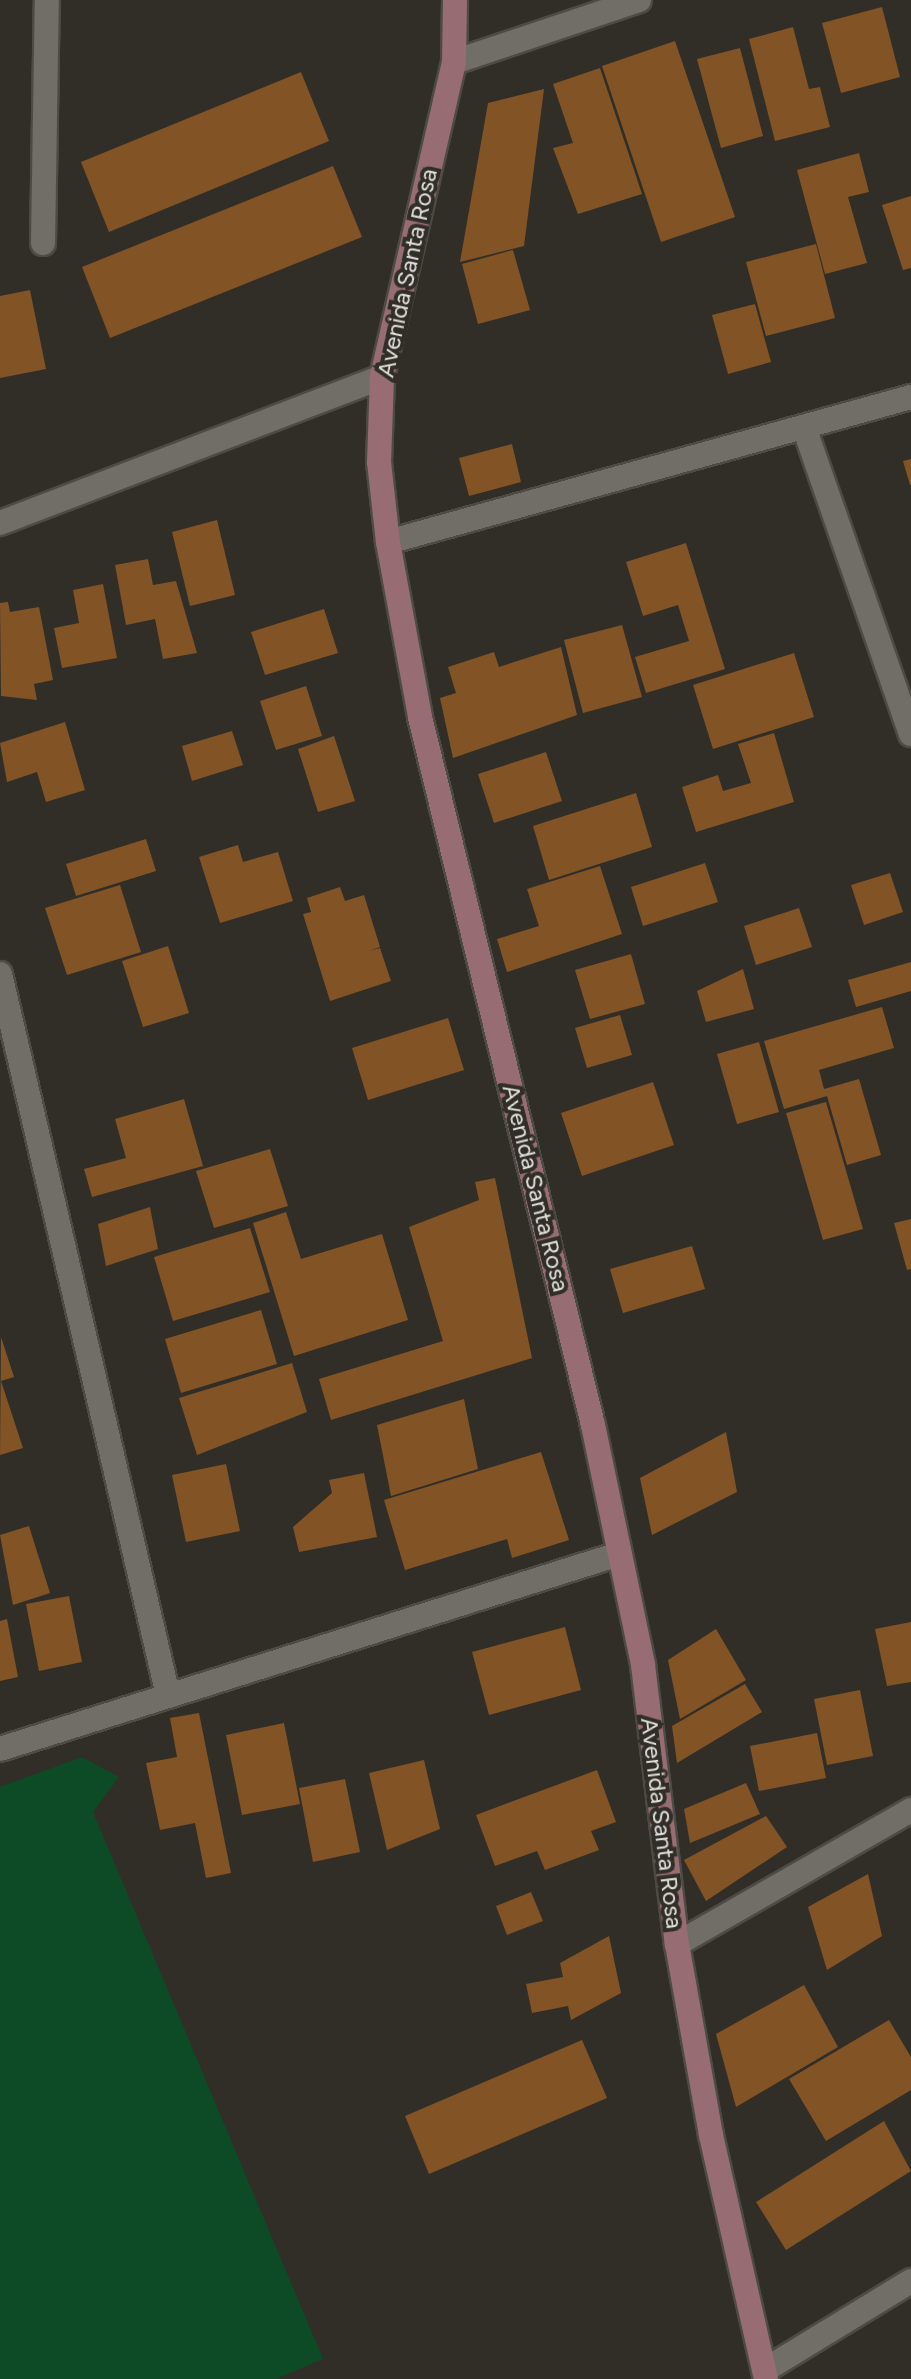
<!DOCTYPE html>
<html>
<head>
<meta charset="utf-8">
<style>
	body { margin:0 }
	#map { position:relative; width:911px; height:2379px; overflow:hidden; background:#312e28; font-family:Figtree,sans-serif }
	div>[style] { position:absolute }
	[style*='--x'] { left:calc(var(--x)*1px); top:calc(var(--y)*1px); width:calc(var(--w)*1px); rotate:calc(var(--a)*1deg) }
	.green>* { inset:0; background:#0d4b27 }
	.building>* { inset:0; background:#825325 }
	.roads { filter:drop-shadow(2px 0 #4e4b46) drop-shadow(-2px 0 #4e4b46) drop-shadow(0 2px #4e4b46) drop-shadow(0 -2px #4e4b46) }
	.minor>* { height:24px; margin:-12px; padding:0 12px; transform-origin:12px; border-radius:12px; background:#716d67 }
	.secondary>* { height:24px; margin:-12px; padding:0 12px; transform-origin:12px; border-radius:12px; background:#986c73 }
	span { translate:-50% -50%; white-space:nowrap; text-align:center; line-height:1.15; -webkit-text-stroke:8px #312e28; paint-order:stroke }
	.street-label { font-size:24px; color:#e3e1de }
</style>
</head>
<body>
<div id="map">
	<div class="green">
		<i style="clip-path:polygon(82px 1757px,119px 1777px,93px 1812px,323px 2359px,276px 2379px,0 2379px,0 1787px)"></i>
	</div>
	<div class="building">
		<i style="clip-path:polygon(882px 7px,900px 77px,841px 93px,822px 23px)"></i>
		<i style="clip-path:polygon(793px 27px,809px 89px,820px 87px,830px 127px,775px 141px,749px 39px)"></i>
		<i style="clip-path:polygon(675px 41px,735px 217px,661px 242px,602px 66px)"></i>
		<i style="clip-path:polygon(740px 48px,763px 136px,721px 148px,697px 59px)"></i>
		<i style="clip-path:polygon(600px 68px,642px 194px,578px 214px,553px 148px,573px 143px,553px 84px)"></i>
		<i style="clip-path:polygon(301px 72px,329px 141px,109px 232px,81px 162px)"></i>
		<i style="clip-path:polygon(544px 89px,524px 246px,460px 262px,488px 103px)"></i>
		<i style="clip-path:polygon(859px 153px,869px 192px,848px 197px,867px 263px,825px 274px,797px 170px)"></i>
		<i style="clip-path:polygon(333px 166px,362px 237px,110px 338px,82px 267px)"></i>
		<i style="clip-path:polygon(911px 196px,911px 268px,903px 270px,882px 205px)"></i>
		<i style="clip-path:polygon(816px 244px,835px 318px,766px 336px,746px 262px)"></i>
		<i style="clip-path:polygon(513px 250px,530px 310px,478px 324px,462px 264px)"></i>
		<i style="clip-path:polygon(30px 290px,46px 369px,0 378px,0 296px)"></i>
		<i style="clip-path:polygon(755px 304px,771px 362px,728px 374px,712px 315px)"></i>
		<i style="clip-path:polygon(512px 444px,521px 482px,469px 496px,459px 458px)"></i>
		<i style="clip-path:polygon(911px 459px,911px 485px,910px 485px,903px 461px)"></i>
		<i style="clip-path:polygon(217px 520px,235px 595px,190px 606px,172px 532px)"></i>
		<i style="clip-path:polygon(686px 543px,725px 669px,646px 693px,635px 657px,689px 641px,678px 605px,643px 616px,626px 562px)"></i>
		<i style="clip-path:polygon(148px 559px,153px 585px,176px 581px,197px 653px,163px 659px,155px 619px,126px 625px,115px 565px)"></i>
		<i style="clip-path:polygon(103px 584px,117px 658px,62px 668px,54px 628px,79px 623px,73px 590px)"></i>
		<i style="clip-path:polygon(8px 602px,10px 612px,39px 607px,53px 680px,34px 684px,37px 700px,1px 696px,0 603px)"></i>
		<i style="clip-path:polygon(324px 609px,338px 653px,265px 675px,251px 632px)"></i>
		<i style="clip-path:polygon(622px 625px,642px 697px,583px 713px,564px 640px)"></i>
		<i style="clip-path:polygon(561px 647px,577px 715px,453px 758px,440px 698px,456px 693px,448px 667px,494px 652px,499px 667px)"></i>
		<i style="clip-path:polygon(794px 653px,814px 717px,713px 749px,693px 685px)"></i>
		<i style="clip-path:polygon(306px 686px,322px 736px,276px 750px,260px 701px)"></i>
		<i style="clip-path:polygon(65px 722px,85px 790px,46px 802px,37px 772px,7px 782px,0 743px)"></i>
		<i style="clip-path:polygon(232px 731px,243px 765px,192px 781px,182px 746px)"></i>
		<i style="clip-path:polygon(774px 733px,794px 802px,696px 832px,682px 787px,718px 775px,723px 791px,751px 783px,738px 744px)"></i>
		<i style="clip-path:polygon(334px 736px,355px 801px,318px 812px,298px 749px)"></i>
		<i style="clip-path:polygon(546px 752px,562px 801px,494px 823px,478px 774px)"></i>
		<i style="clip-path:polygon(636px 793px,652px 847px,549px 880px,533px 826px)"></i>
		<i style="clip-path:polygon(146px 839px,156px 871px,76px 896px,66px 864px)"></i>
		<i style="clip-path:polygon(238px 845px,243px 862px,278px 852px,293px 901px,220px 923px,199px 857px)"></i>
		<i style="clip-path:polygon(705px 863px,718px 902px,643px 926px,631px 887px)"></i>
		<i style="clip-path:polygon(600px 866px,622px 934px,507px 972px,497px 939px,539px 926px,527px 889px)"></i>
		<i style="clip-path:polygon(890px 873px,903px 912px,864px 925px,851px 885px)"></i>
		<i style="clip-path:polygon(120px 885px,141px 952px,67px 975px,45px 908px)"></i>
		<i style="clip-path:polygon(340px 887px,345px 901px,364px 895px,380px 947px,369px 951px,380px 948px,391px 981px,330px 1001px,303px 914px,311px 912px,307px 898px)"></i>
		<i style="clip-path:polygon(799px 908px,812px 947px,756px 965px,744px 926px)"></i>
		<i style="clip-path:polygon(168px 946px,189px 1013px,143px 1027px,122px 961px)"></i>
		<i style="clip-path:polygon(631px 954px,645px 1004px,590px 1019px,575px 970px)"></i>
		<i style="clip-path:polygon(911px 962px,911px 991px,856px 1007px,848px 980px)"></i>
		<i style="clip-path:polygon(743px 969px,754px 1009px,706px 1022px,697px 991px)"></i>
		<i style="clip-path:polygon(882px 1007px,894px 1048px,819px 1070px,824px 1089px,859px 1079px,881px 1155px,847px 1165px,827px 1096px,784px 1109px,764px 1041px)"></i>
		<i style="clip-path:polygon(620px 1015px,632px 1055px,587px 1068px,575px 1028px)"></i>
		<i style="clip-path:polygon(448px 1018px,464px 1070px,368px 1100px,352px 1048px)"></i>
		<i style="clip-path:polygon(759px 1042px,779px 1112px,737px 1124px,717px 1054px)"></i>
		<i style="clip-path:polygon(653px 1082px,674px 1145px,582px 1176px,561px 1113px)"></i>
		<i style="clip-path:polygon(184px 1099px,203px 1166px,92px 1197px,84px 1169px,126px 1158px,115px 1119px)"></i>
		<i style="clip-path:polygon(826px 1102px,863px 1229px,823px 1240px,786px 1113px)"></i>
		<i style="clip-path:polygon(270px 1149px,288px 1206px,214px 1228px,196px 1171px)"></i>
		<i style="clip-path:polygon(495px 1178px,532px 1358px,331px 1420px,319px 1379px,443px 1341px,409px 1227px,479px 1200px,475px 1182px)"></i>
		<i style="clip-path:polygon(150px 1207px,158px 1249px,106px 1266px,98px 1224px)"></i>
		<i style="clip-path:polygon(286px 1212px,301px 1259px,382px 1234px,408px 1320px,294px 1356px,253px 1223px)"></i>
		<i style="clip-path:polygon(911px 1219px,911px 1269px,907px 1270px,894px 1223px)"></i>
		<i style="clip-path:polygon(250px 1228px,270px 1292px,173px 1321px,154px 1257px)"></i>
		<i style="clip-path:polygon(692px 1246px,705px 1289px,623px 1313px,610px 1269px)"></i>
		<i style="clip-path:polygon(261px 1310px,277px 1364px,181px 1393px,165px 1339px)"></i>
		<i style="clip-path:polygon(1px 1337px,14px 1377px,1px 1381px,23px 1448px,0 1455px)"></i>
		<i style="clip-path:polygon(292px 1363px,307px 1412px,197px 1455px,179px 1398px)"></i>
		<i style="clip-path:polygon(464px 1399px,478px 1469px,391px 1496px,377px 1425px)"></i>
		<i style="clip-path:polygon(726px 1432px,737px 1492px,652px 1535px,640px 1478px)"></i>
		<i style="clip-path:polygon(541px 1452px,569px 1540px,512px 1558px,507px 1539px,405px 1570px,384px 1500px)"></i>
		<i style="clip-path:polygon(226px 1464px,240px 1531px,186px 1542px,172px 1475px)"></i>
		<i style="clip-path:polygon(364px 1473px,377px 1537px,299px 1552px,293px 1527px,332px 1493px,329px 1480px)"></i>
		<i style="clip-path:polygon(29px 1526px,50px 1593px,13px 1605px,0 1535px)"></i>
		<i style="clip-path:polygon(69px 1596px,82px 1662px,39px 1671px,26px 1604px)"></i>
		<i style="clip-path:polygon(7px 1619px,18px 1677px,0 1681px,0 1621px)"></i>
		<i style="clip-path:polygon(911px 1622px,911px 1682px,887px 1686px,875px 1629px)"></i>
		<i style="clip-path:polygon(565px 1627px,581px 1690px,489px 1715px,472px 1652px)"></i>
		<i style="clip-path:polygon(716px 1629px,746px 1680px,680px 1719px,668px 1660px)"></i>
		<i style="clip-path:polygon(745px 1684px,762px 1712px,677px 1763px,672px 1726px)"></i>
		<i style="clip-path:polygon(860px 1690px,873px 1756px,827px 1765px,814px 1699px)"></i>
		<i style="clip-path:polygon(199px 1713px,231px 1873px,206px 1878px,195px 1823px,160px 1830px,146px 1763px,177px 1757px,170px 1718px)"></i>
		<i style="clip-path:polygon(284px 1723px,300px 1804px,242px 1815px,226px 1735px)"></i>
		<i style="clip-path:polygon(817px 1733px,826px 1778px,759px 1791px,750px 1746px)"></i>
		<i style="clip-path:polygon(424px 1760px,440px 1829px,387px 1850px,369px 1773px)"></i>
		<i style="clip-path:polygon(597px 1770px,616px 1822px,591px 1831px,599px 1850px,545px 1870px,537px 1851px,495px 1866px,476px 1815px)"></i>
		<i style="clip-path:polygon(345px 1779px,360px 1852px,313px 1862px,299px 1788px)"></i>
		<i style="clip-path:polygon(746px 1783px,760px 1814px,690px 1843px,684px 1809px)"></i>
		<i style="clip-path:polygon(766px 1816px,787px 1847px,706px 1901px,684px 1860px)"></i>
		<i style="clip-path:polygon(868px 1874px,882px 1936px,827px 1970px,808px 1907px)"></i>
		<i style="clip-path:polygon(531px 1892px,543px 1921px,507px 1935px,496px 1906px)"></i>
		<i style="clip-path:polygon(609px 1936px,621px 1993px,571px 2020px,568px 2006px,532px 2013px,526px 1984px,563px 1977px,560px 1963px)"></i>
		<i style="clip-path:polygon(804px 1985px,838px 2047px,736px 2107px,716px 2034px)"></i>
		<i style="clip-path:polygon(889px 2020px,911px 2057px,911px 2090px,826px 2141px,789px 2079px)"></i>
		<i style="clip-path:polygon(582px 2040px,607px 2098px,429px 2174px,405px 2116px)"></i>
		<i style="clip-path:polygon(884px 2121px,911px 2171px,786px 2250px,756px 2202px)"></i>
	</div>
	<div class="roads">
		<div class="minor">
			<i style="--x:454;--y:62;--w:195;--a:-18.5"></i>
			<i style="--x:43;--y:243;--w:243;--a:-89.1"></i>
			<i style="--x:805;--y:430;--w:322;--a:70.8"></i>
			<i style="--x:0;--y:523;--w:409;--a:-20.9"></i>
			<i style="--x:388;--y:542;--w:543;--a:-15.5"></i>
			<i style="--x:0;--y:974;--w:736;--a:76.89"></i>
			<i style="--x:0;--y:1749;--w:649;--a:-17.49"></i>
			<i style="--x:677;--y:1944;--w:270;--a:-29.8"></i>
			<i style="--x:765;--y:2370;--w:171;--a:-31.4"></i>
		</div>
		<div class="secondary">
			<i style="--x:455;--y:0;--w:62;--a:90.9"></i>
			<i style="--x:454;--y:62;--w:323;--a:102.9"></i>
			<i style="--x:382;--y:377;--w:85;--a:92"></i>
			<i style="--x:379;--y:462;--w:81;--a:83.6"></i>
			<i style="--x:388;--y:542;--w:178;--a:79.6"></i>
			<i style="--x:420;--y:717;--w:729;--a:76.27"></i>
			<i style="--x:593;--y:1425;--w:245;--a:78.2"></i>
			<i style="--x:643;--y:1665;--w:281;--a:83.1"></i>
			<i style="--x:677;--y:1944;--w:194;--a:79.9"></i>
			<i style="--x:711;--y:2135;--w:250;--a:77.3"></i>
		</div>
	</div>
	<div class="street-label">
		<span style="left:407px;top:273px;rotate:-78deg">Avenida Santa Rosa</span>
		<span style="left:536px;top:1188px;rotate:76deg">Avenida Santa Rosa</span>
		<span style="left:662px;top:1823px;rotate:83deg">Avenida Santa Rosa</span>
	</div>
</div>
</body>
</html>
